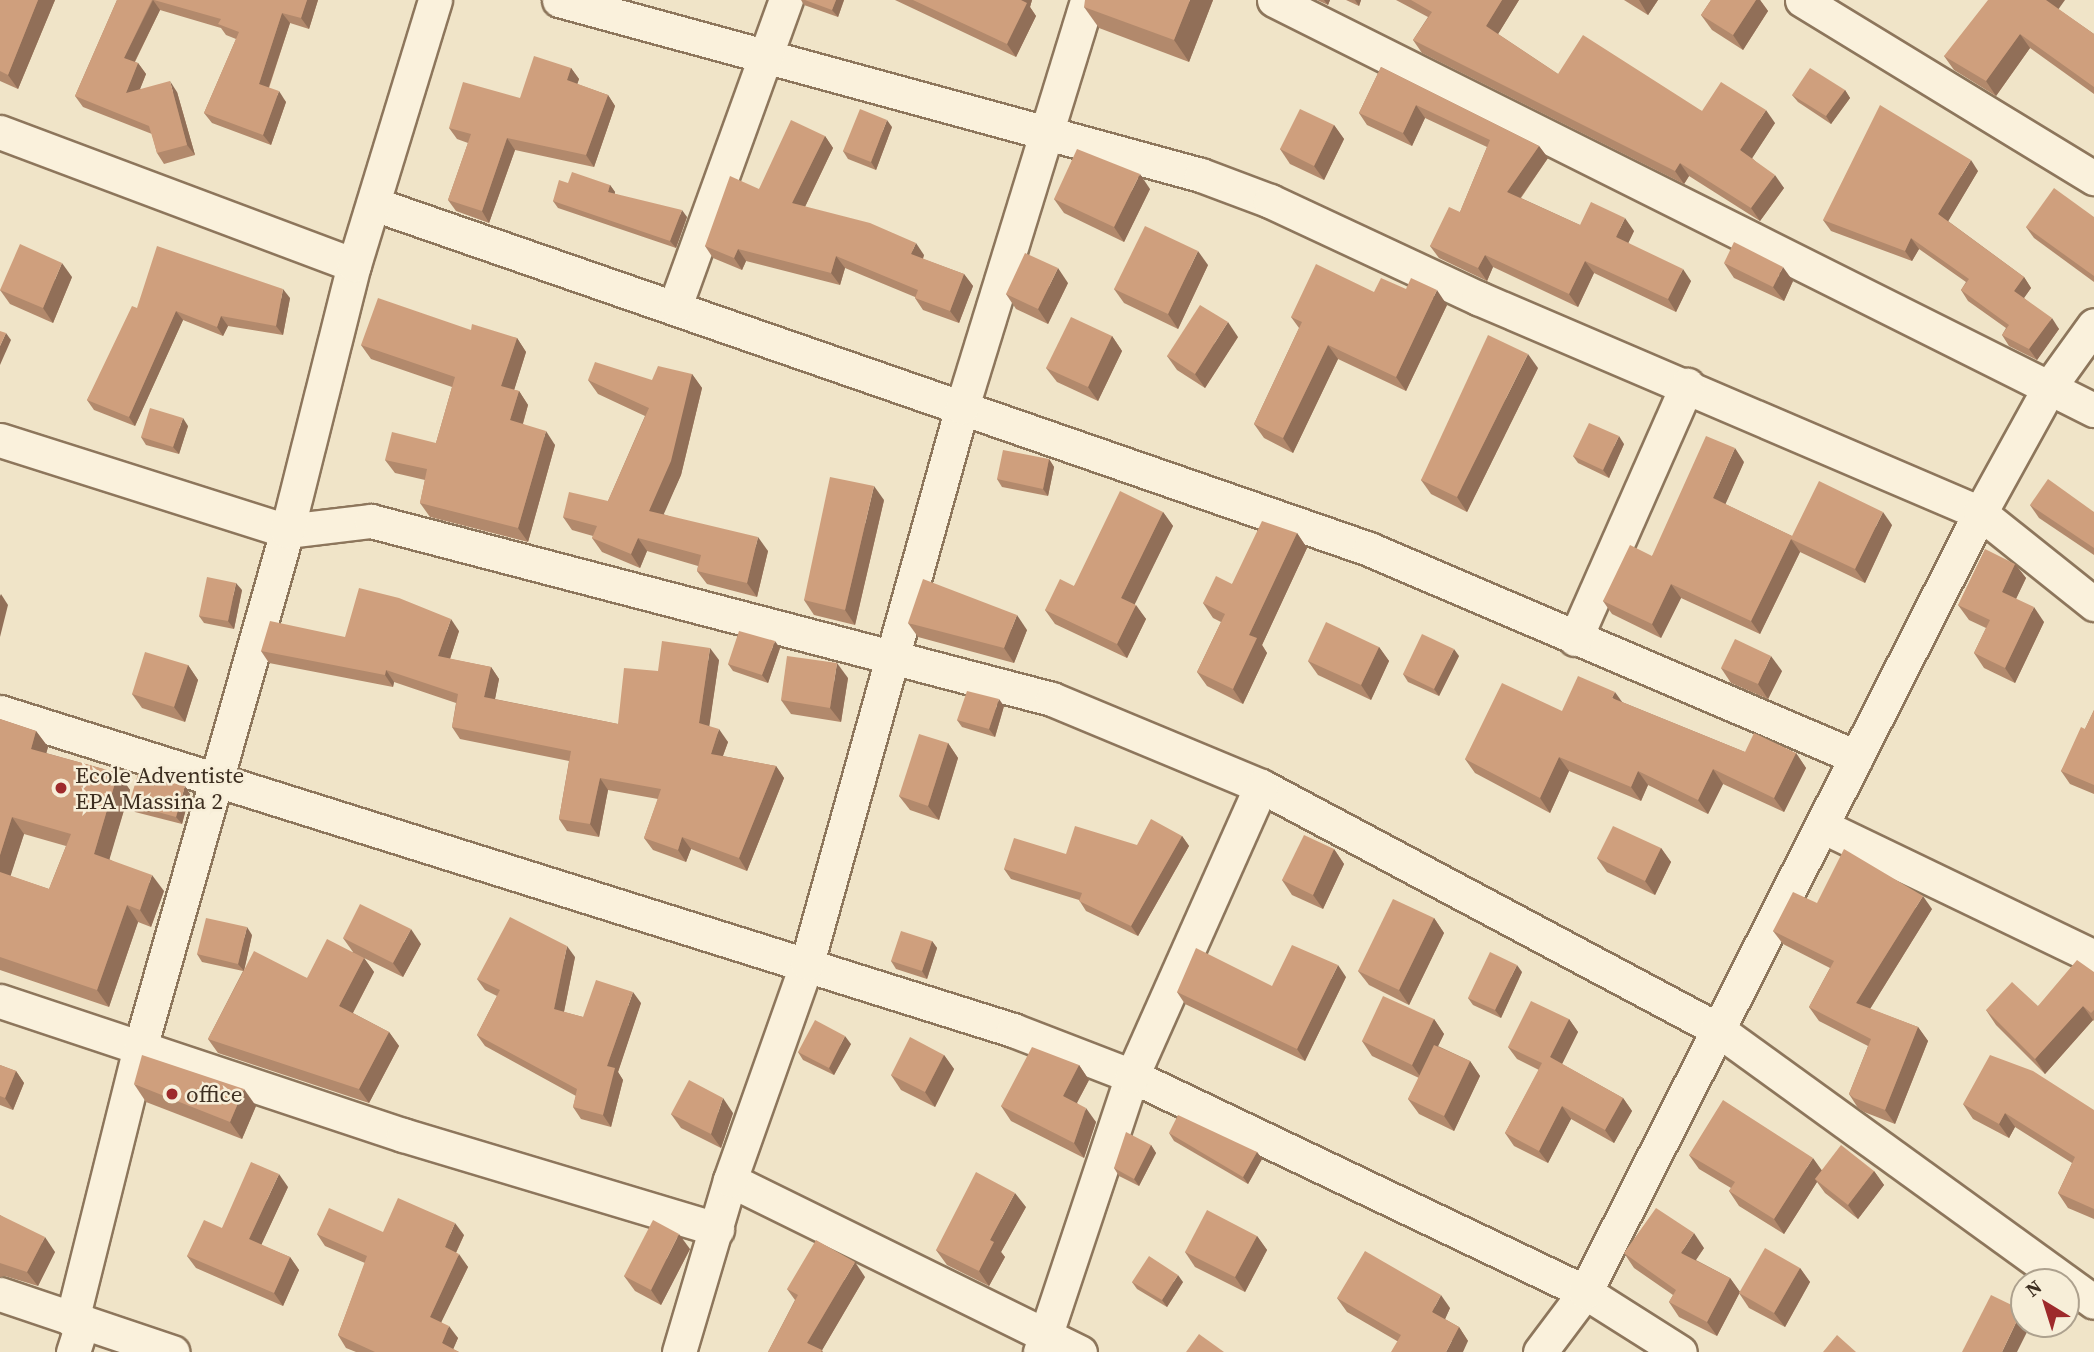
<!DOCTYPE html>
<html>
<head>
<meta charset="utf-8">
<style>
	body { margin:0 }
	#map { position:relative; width:2094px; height:1352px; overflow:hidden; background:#f0e4c8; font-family:"Source Serif 4",serif }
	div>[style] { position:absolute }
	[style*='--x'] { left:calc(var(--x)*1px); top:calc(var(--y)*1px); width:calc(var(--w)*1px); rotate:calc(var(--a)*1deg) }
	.roads { filter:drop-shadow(2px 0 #8d765c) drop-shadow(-2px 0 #8d765c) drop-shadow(0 2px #8d765c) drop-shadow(0 -2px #8d765c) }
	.minor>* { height:33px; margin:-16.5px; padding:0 16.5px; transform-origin:16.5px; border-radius:16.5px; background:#faf1dc }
	.wall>* { inset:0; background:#b2896c }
	.shaded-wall>* { inset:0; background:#916f58 }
	.building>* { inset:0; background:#cf9f7d }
	.dots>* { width:19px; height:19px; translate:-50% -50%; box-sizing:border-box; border:4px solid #f7eed8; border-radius:50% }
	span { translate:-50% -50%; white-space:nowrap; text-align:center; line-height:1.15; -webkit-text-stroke:5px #f7eed8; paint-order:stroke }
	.poi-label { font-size:23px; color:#3d2e20 }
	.left { translate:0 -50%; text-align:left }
	.north { position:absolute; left:2010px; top:1268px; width:70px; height:70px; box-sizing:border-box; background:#f7eed8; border:2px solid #ada18e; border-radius:50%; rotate:322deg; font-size:19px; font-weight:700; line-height:28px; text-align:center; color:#3d2e20 }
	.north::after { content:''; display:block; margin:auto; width:24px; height:32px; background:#9e2a2b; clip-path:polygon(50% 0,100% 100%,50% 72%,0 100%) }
</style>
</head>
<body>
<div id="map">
	<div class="roads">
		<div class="minor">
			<i style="--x:559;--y:0;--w:665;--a:15.25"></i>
			<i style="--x:1201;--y:175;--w:74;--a:20.6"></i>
			<i style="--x:1270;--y:201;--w:230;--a:25"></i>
			<i style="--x:1478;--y:298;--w:546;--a:23.18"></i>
			<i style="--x:1980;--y:513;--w:146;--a:38.6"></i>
			<i style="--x:1274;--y:0;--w:917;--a:26.57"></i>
			<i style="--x:1802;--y:0;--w:342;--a:31.4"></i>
			<i style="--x:0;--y:132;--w:378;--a:20.6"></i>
			<i style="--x:374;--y:204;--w:1053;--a:19.12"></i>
			<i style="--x:1369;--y:549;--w:530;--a:23.13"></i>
			<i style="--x:675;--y:306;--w:326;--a:-70.1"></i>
			<i style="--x:0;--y:440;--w:301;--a:17.6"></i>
			<i style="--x:287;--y:531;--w:85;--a:-6.8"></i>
			<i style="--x:371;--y:521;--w:704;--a:14.65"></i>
			<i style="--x:1052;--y:699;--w:226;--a:22.6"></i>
			<i style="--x:1261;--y:786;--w:517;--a:28.05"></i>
			<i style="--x:1717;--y:1029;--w:465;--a:35.9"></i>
			<i style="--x:1575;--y:639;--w:278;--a:-66.2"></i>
			<i style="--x:0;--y:712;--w:1062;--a:17.43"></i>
			<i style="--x:1013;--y:1030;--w:128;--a:21.1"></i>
			<i style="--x:1132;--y:1076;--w:502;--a:25.49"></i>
			<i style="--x:1585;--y:1292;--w:112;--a:32.3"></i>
			<i style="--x:1822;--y:826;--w:302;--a:25.7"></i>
			<i style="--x:0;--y:1001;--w:425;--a:18.4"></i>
			<i style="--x:403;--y:1135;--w:328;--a:16.7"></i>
			<i style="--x:730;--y:1180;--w:390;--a:26.2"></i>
			<i style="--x:0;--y:1294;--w:182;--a:18.6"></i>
			<i style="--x:72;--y:1320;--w:280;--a:-76"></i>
			<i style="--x:140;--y:1048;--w:537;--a:-74.13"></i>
			<i style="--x:287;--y:531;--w:274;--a:-75.9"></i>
			<i style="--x:354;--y:265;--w:277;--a:-73"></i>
			<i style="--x:73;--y:1352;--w:32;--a:-72"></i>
			<i style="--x:679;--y:1352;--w:179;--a:-73.5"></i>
			<i style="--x:730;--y:1180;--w:230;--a:-70.5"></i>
			<i style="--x:807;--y:963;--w:577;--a:-74.42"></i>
			<i style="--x:962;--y:407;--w:426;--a:-72.9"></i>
			<i style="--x:1040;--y:1352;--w:291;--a:-71.6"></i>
			<i style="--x:1132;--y:1076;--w:317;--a:-66"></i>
			<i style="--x:1540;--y:1352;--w:75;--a:-53.1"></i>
			<i style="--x:1585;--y:1292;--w:873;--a:-63.11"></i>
			<i style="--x:1980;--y:513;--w:145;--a:-61.1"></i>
			<i style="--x:2050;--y:386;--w:75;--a:-54.2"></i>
		</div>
	</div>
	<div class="wall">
		<i style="clip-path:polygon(0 0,55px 0,18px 89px,0 81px)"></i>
		<i style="clip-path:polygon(117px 0,318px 0,309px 29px,290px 23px,269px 88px,286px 102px,271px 145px,212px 123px,204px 113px,236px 39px,226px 35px,221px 28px,160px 10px,135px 62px,138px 63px,146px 74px,140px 89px,177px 92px,195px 155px,164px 164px,157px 153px,152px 134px,83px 107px,75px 96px)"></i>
		<i style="clip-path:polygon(801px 0,844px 0,838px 17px,804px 5px)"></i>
		<i style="clip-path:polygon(895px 0,1032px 0,1030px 7px,1036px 16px,1016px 57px)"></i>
		<i style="clip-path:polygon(1213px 0,1189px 62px,1099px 28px,1084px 7px)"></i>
		<i style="clip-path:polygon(1317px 0,1330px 0,1328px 5px)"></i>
		<i style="clip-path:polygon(1346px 0,1361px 0,1359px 6px)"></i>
		<i style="clip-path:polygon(1396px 0,1519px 0,1498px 34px,1558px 74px,1702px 111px,1775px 123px,1752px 158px,1784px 188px,1760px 221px,1689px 176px,1684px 184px,1422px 53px,1413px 40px,1428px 17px)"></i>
		<i style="clip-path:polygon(1624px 0,1658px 0,1648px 15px)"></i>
		<i style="clip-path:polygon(1711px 0,1760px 0,1768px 11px,1743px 50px,1712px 30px,1701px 15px)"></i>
		<i style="clip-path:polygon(2058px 9px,2094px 34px,2094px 94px,2030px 48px,1996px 96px,1954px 70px,1944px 56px)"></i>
		<i style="clip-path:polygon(1381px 67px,1539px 146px,1548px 158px,1521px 198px,1580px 225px,1634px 231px,1628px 243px,1691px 281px,1676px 312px,1594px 273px,1578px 307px,1493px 267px,1487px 281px,1439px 258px,1430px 246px,1460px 212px,1487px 147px,1425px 118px,1412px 146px,1367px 125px,1359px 113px)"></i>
		<i style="clip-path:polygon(571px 68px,579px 79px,577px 84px,608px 95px,615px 106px,594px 167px,515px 150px,489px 223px,456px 211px,448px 200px,468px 143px,457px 139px,449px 128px,520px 98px)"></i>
		<i style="clip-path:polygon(1845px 90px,1850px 98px,1831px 124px,1798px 102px,1792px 95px)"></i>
		<i style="clip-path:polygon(1334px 125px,1344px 139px,1324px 180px,1290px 164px,1280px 149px)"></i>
		<i style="clip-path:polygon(892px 127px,876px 170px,848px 159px,843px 151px)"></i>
		<i style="clip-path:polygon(825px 136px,833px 148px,805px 207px,924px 255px,923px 259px,964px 274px,973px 286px,959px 323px,923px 310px,915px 298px,915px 297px,845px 268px,840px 285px,746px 261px,742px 270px,713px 258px,705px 246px,759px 189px)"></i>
		<i style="clip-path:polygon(1978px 171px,1948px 221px,2024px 277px,2031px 288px,2024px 298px,2059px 329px,2037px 360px,2009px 346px,2002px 335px,2006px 328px,1968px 301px,1961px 290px,1966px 282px,1919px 249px,1912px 261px,1831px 231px,1823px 220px)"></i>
		<i style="clip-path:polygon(568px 183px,610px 185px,615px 192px,615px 194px,687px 217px,676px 248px,558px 208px,553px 201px)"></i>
		<i style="clip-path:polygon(1150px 189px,1124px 242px,1064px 213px,1054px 199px)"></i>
		<i style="clip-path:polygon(2094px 217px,2094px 282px,2034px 238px,2026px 227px)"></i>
		<i style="clip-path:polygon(1724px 263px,1793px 281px,1784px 301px,1734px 278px)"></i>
		<i style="clip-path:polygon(1208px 265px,1178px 329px,1124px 303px,1114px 289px)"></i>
		<i style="clip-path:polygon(72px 277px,53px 323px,10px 304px,0 290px)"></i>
		<i style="clip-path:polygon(1068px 283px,1048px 324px,1016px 309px,1006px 294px)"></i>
		<i style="clip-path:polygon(1406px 289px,1447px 305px,1406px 391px,1338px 359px,1293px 453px,1264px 438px,1254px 424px,1299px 328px,1291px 317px,1374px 292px)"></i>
		<i style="clip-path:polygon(290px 298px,283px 335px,228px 326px,223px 336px,183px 320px,135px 426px,94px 410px,87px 400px,137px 308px)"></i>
		<i style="clip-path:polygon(471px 330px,517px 338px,526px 352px,514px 390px,519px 391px,528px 405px,523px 424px,555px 445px,528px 542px,430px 517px,420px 503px,425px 480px,395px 473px,385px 460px,436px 443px,452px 387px,371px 359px,361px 345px)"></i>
		<i style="clip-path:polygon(1112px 336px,1122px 351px,1098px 401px,1057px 382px,1046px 368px)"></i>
		<i style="clip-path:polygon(1238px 337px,1205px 388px,1177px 370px,1167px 356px)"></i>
		<i style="clip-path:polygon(1538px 368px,1467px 512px,1431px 494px,1421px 480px)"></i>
		<i style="clip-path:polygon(692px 374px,702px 388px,681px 475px,663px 514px,768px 551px,757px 597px,707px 584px,697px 571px,698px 566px,647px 551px,640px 568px,602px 552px,592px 538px,593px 536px,572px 530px,563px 517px,608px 501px,645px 416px,598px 394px,588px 380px,652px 380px)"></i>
		<i style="clip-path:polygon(188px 426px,179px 454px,146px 445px,141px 437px)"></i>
		<i style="clip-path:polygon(1624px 444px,1609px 478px,1578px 463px,1573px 456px)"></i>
		<i style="clip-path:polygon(1049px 459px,1054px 467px,1048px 496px,1002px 487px,997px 479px)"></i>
		<i style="clip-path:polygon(1744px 462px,1725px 504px,1792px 536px,1892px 525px,1865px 583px,1800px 552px,1760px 634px,1681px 598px,1661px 638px,1612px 614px,1603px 601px,1652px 556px)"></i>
		<i style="clip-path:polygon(884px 500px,855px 625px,814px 615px,804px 600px)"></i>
		<i style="clip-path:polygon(2030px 505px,2094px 512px,2094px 555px,2039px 518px)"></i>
		<i style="clip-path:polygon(1163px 512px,1173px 526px,1134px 604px,1146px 619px,1127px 658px,1055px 624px,1045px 610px)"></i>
		<i style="clip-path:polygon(1297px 533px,1307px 548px,1262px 645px,1267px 653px,1243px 704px,1207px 686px,1197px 672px,1221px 622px,1213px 618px,1203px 603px,1232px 584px)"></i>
		<i style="clip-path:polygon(2015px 564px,2026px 578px,2016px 599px,2044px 622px,2015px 683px,1984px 668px,1974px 653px,1986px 628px,1969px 620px,1958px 605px)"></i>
		<i style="clip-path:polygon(242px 590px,234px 629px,204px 623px,199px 616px)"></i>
		<i style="clip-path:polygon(908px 623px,1027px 630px,1014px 663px,918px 637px)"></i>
		<i style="clip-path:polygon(459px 631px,450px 659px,491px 667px,499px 679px,495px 699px,618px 724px,658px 671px,719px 660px,709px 726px,728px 742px,723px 756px,776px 766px,784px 778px,747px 871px,691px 849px,686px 862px,653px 850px,644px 838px,658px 799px,608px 790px,599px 837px,567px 831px,559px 819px,569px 761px,460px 739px,452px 727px,456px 703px,394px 682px,393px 687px,269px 663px,261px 651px,345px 637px)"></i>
		<i style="clip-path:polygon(1379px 647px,1389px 661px,1371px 700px,1318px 675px,1308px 661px)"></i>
		<i style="clip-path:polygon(780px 648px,768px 683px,733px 671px,728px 664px)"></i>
		<i style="clip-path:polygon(1459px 656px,1439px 696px,1408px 682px,1403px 674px)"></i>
		<i style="clip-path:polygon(188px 665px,198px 680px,185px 722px,142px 708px,132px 694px)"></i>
		<i style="clip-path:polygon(1721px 668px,1782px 671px,1768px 699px,1731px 683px)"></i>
		<i style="clip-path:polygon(848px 678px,841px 722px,791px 714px,781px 700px)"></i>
		<i style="clip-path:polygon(1622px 702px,1745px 752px,1796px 753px,1806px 768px,1784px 812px,1723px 784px,1708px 814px,1648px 785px,1641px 801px,1569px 771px,1550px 813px,1475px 773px,1465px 759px,1562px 711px)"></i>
		<i style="clip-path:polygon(1004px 706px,995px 737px,962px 727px,957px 720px)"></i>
		<i style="clip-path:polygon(2094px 710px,2094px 794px,2070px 784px,2061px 771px,2085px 729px)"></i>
		<i style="clip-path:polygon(evenodd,0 719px,36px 731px,48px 747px,46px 753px,118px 773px,130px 790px,109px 859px,164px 891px,151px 927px,138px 922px,109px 1007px,0 970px,0 719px,24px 834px,66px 846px,49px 889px,10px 876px,24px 834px)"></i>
		<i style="clip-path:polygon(948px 743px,958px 758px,939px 820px,910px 810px,899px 796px)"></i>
		<i style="clip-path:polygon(190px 794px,182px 824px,135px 812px,129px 804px)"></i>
		<i style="clip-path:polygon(1182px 836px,1189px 846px,1138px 936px,1086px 911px,1079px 900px,1011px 879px,1004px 869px,1066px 854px,1137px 845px)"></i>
		<i style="clip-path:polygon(1661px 848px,1671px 862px,1655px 895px,1607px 872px,1597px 858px)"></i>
		<i style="clip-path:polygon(1334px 849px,1344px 864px,1323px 909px,1292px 895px,1282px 880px)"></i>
		<i style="clip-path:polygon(1817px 903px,1932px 909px,1870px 1009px,1918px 1027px,1928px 1041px,1895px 1124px,1864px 1112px,1858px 1108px,1849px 1094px,1868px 1046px,1819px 1021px,1809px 1007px,1830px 968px,1783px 944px,1773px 931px)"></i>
		<i style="clip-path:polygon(1434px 918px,1444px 933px,1409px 1005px,1369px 985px,1358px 971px)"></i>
		<i style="clip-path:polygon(252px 935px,244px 970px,307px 978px,353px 952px,343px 938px,421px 944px,403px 977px,364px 958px,374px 972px,353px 1013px,389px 1032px,399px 1046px,369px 1103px,218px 1053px,208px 1039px,243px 971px,202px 962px,197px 954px)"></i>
		<i style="clip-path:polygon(932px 941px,937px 948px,927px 979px,896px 969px,891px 961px)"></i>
		<i style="clip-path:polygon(575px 957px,564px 1012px,583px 1017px,641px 1003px,618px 1072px,623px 1080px,611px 1127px,581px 1119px,573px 1107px,576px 1096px,485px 1046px,477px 1035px,497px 996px,485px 990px,477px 979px)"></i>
		<i style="clip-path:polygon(1522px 972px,1501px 1018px,1473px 1005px,1468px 998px)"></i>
		<i style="clip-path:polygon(2094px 972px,2094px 1021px,2093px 1020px,2045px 1074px,1996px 1025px,1986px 1010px,2038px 1006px)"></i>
		<i style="clip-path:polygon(1346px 977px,1305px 1061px,1185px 1004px,1177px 992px,1272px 986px)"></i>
		<i style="clip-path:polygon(1434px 1019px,1444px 1034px,1438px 1046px,1470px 1061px,1480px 1076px,1454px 1131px,1419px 1114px,1408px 1099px,1419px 1078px,1372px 1056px,1362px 1041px)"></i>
		<i style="clip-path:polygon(1569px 1019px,1578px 1032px,1562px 1064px,1623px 1098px,1632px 1111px,1614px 1143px,1571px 1119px,1548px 1163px,1514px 1146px,1505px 1133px,1539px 1070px,1517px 1059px,1508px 1047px)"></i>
		<i style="clip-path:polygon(851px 1044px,834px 1075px,803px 1060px,798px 1052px)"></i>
		<i style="clip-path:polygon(944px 1055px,954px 1069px,935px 1107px,901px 1090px,891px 1075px)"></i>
		<i style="clip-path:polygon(0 1065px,16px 1071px,24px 1083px,13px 1110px,0 1105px)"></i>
		<i style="clip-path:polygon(1079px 1065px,1089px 1080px,1077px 1103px,1096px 1122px,1084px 1158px,1011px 1121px,1001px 1106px)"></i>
		<i style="clip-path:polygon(134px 1084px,256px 1106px,242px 1139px,146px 1102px)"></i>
		<i style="clip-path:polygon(1963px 1104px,2094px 1110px,2094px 1219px,2068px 1208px,2058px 1193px,2072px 1163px,2015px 1127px,2009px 1138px,1973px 1119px)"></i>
		<i style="clip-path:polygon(733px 1113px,721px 1148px,681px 1128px,671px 1114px)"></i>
		<i style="clip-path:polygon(1169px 1133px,1257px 1152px,1262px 1159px,1248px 1184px,1174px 1141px)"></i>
		<i style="clip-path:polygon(1151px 1145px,1156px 1153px,1139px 1186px,1119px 1176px,1114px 1168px)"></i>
		<i style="clip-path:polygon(1689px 1155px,1822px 1170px,1874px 1171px,1884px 1185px,1858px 1219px,1825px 1193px,1817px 1182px,1784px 1234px,1739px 1206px,1729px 1191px,1731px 1188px,1699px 1169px)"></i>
		<i style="clip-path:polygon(288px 1187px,261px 1245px,290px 1257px,299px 1270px,283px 1306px,196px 1268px,187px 1256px,222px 1228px)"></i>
		<i style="clip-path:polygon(1026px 1207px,1001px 1252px,1005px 1257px,989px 1286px,947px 1265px,936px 1250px)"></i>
		<i style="clip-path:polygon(0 1215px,55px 1252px,38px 1286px,5px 1276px,0 1277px)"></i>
		<i style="clip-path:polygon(383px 1232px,464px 1235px,456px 1253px,468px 1267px,441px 1322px,458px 1338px,453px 1349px,459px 1352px,356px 1352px,346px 1348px,338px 1335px,365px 1263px,325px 1246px,317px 1234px)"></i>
		<i style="clip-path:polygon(1257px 1236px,1267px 1250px,1245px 1292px,1195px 1267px,1185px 1252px)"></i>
		<i style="clip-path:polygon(1704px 1248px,1696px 1260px,1730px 1278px,1740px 1292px,1717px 1336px,1679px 1317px,1669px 1302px,1673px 1295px,1634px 1268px,1624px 1253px)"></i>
		<i style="clip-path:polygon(690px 1249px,661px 1305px,635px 1291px,624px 1276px)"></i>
		<i style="clip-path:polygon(1800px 1268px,1810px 1282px,1785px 1327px,1749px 1308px,1739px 1293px)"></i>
		<i style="clip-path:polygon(865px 1277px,822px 1350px,823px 1352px,768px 1352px,795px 1300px,787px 1289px)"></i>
		<i style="clip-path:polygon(1132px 1282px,1183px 1282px,1167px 1307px,1137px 1289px)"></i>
		<i style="clip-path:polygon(1337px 1298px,1450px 1308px,1445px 1319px,1459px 1327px,1468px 1341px,1397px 1341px,1347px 1312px)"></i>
	</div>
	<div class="shaded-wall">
		<i style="clip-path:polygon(38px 0,55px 0,18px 89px,8px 75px)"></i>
		<i style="clip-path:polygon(153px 0,160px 10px,131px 69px,124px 58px)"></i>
		<i style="clip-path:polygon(307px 0,318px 0,309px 29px,301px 18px)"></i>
		<i style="clip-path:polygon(836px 0,844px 0,838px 17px,832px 10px)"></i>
		<i style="clip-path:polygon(1019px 0,1032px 0,1030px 7px,1036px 16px,1016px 57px,1007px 44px)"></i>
		<i style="clip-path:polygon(1190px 0,1213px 0,1189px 62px,1174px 40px)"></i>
		<i style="clip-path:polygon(1324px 0,1330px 0,1328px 5px)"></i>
		<i style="clip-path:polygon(1355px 0,1361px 0,1359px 6px)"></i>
		<i style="clip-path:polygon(1502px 0,1519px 0,1495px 39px,1486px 26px)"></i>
		<i style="clip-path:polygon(1639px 0,1658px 0,1648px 15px)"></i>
		<i style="clip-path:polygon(1756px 0,1760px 0,1768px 11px,1743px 50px,1733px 35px)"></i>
		<i style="clip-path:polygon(2045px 0,2065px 0,2055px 14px)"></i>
		<i style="clip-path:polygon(282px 13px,290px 23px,266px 95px,259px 84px)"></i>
		<i style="clip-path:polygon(2020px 34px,2030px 48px,1996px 96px,1986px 81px)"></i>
		<i style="clip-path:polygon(138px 63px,146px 74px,134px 104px,126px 93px)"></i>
		<i style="clip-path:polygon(571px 68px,579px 79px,575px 91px,567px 80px)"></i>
		<i style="clip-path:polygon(170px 81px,177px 92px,195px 155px,187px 145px)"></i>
		<i style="clip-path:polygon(1845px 90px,1850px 98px,1831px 124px,1826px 116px)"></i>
		<i style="clip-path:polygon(279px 91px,286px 102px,271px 145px,263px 135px)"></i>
		<i style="clip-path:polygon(608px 95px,615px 106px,594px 167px,586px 155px)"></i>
		<i style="clip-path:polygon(1416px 105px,1425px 118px,1412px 146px,1403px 133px)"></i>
		<i style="clip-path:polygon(1766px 110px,1775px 123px,1749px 163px,1740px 150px)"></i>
		<i style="clip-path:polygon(887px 120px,892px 127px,876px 170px,871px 162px)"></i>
		<i style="clip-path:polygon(1334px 125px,1344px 139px,1324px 180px,1314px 166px)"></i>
		<i style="clip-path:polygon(825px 136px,833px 148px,801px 215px,792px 203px)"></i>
		<i style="clip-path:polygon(507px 138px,515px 150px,489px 223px,482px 211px)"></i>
		<i style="clip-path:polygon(1539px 146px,1548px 158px,1516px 204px,1507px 192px)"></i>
		<i style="clip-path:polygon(1971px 160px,1978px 171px,1946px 225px,1938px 214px)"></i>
		<i style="clip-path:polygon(1680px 163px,1689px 176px,1684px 184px,1675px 171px)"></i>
		<i style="clip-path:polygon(1140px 174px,1150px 189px,1124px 242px,1114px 227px)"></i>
		<i style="clip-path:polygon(1775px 175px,1784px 188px,1760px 221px,1751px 208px)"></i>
		<i style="clip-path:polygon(610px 185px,615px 192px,613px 199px,608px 192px)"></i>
		<i style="clip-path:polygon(682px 210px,687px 217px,676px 248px,670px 241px)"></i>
		<i style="clip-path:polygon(1625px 218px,1634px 231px,1625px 250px,1616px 237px)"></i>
		<i style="clip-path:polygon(1911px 238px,1919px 249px,1912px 261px,1905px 251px)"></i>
		<i style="clip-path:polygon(916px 243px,924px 255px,920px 266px,911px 254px)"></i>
		<i style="clip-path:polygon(738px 249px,746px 261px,742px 270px,734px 258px)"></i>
		<i style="clip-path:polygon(1198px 251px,1208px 265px,1178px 329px,1168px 314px)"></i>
		<i style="clip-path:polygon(1485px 255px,1493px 267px,1487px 281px,1478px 268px)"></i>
		<i style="clip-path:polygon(836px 256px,845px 268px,840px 285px,831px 273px)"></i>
		<i style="clip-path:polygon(1585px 261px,1594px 273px,1578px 307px,1569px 294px)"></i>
		<i style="clip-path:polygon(62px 263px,72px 277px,53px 323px,43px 308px)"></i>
		<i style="clip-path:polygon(1783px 267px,1793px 281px,1784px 301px,1773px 287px)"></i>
		<i style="clip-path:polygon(1058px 268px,1068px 283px,1048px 324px,1038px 309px)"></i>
		<i style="clip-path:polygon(1683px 269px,1691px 281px,1676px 312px,1668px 299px)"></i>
		<i style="clip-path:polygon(964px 274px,973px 286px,959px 323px,950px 311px)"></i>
		<i style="clip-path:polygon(2024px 277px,2031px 288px,2021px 302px,2014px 291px)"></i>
		<i style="clip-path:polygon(283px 289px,290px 298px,283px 335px,276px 326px)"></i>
		<i style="clip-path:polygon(1437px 290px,1447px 305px,1406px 391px,1396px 377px)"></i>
		<i style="clip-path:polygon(176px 311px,183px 320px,135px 426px,129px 417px)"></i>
		<i style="clip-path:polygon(221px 316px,228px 326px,223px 336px,217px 327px)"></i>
		<i style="clip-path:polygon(2052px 318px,2059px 329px,2037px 360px,2029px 349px)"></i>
		<i style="clip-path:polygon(1228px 322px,1238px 337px,1205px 388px,1195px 374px)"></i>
		<i style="clip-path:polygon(6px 333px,11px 340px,0 365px,0 346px)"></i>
		<i style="clip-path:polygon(1112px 336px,1122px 351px,1098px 401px,1088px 387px)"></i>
		<i style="clip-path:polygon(517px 338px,526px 352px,511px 400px,501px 386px)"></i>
		<i style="clip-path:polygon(1328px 345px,1338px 359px,1293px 453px,1283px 438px)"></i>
		<i style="clip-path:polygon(1528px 354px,1538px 368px,1467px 512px,1457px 497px)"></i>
		<i style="clip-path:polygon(692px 374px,702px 388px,681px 475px,659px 525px,649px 511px)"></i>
		<i style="clip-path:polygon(519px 391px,528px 405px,520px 433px,510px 420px)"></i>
		<i style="clip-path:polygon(183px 418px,188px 426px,179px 454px,173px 447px)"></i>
		<i style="clip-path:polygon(546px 431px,555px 445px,528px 542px,518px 528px)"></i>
		<i style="clip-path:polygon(1619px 436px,1624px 444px,1609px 478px,1603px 470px)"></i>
		<i style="clip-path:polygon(1735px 448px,1744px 462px,1722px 512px,1713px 498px)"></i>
		<i style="clip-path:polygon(1049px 459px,1054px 467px,1048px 496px,1043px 489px)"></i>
		<i style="clip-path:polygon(874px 486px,884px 500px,855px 625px,845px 610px)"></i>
		<i style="clip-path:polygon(1163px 512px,1173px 526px,1131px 612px,1121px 598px)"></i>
		<i style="clip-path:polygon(1883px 512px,1892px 525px,1865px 583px,1855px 569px)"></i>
		<i style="clip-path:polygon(1297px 533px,1307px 548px,1262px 645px,1267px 653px,1243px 704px,1233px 689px,1249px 635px)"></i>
		<i style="clip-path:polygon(758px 537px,768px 551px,757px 597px,747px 583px)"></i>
		<i style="clip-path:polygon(638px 538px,647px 551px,640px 568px,631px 554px)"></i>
		<i style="clip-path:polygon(1791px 539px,1800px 552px,1760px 634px,1751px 621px)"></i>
		<i style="clip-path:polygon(2015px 564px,2026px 578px,2012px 607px,2002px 592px)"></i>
		<i style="clip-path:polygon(236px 583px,242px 590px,234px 629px,228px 621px)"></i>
		<i style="clip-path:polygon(1671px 584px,1681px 598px,1661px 638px,1652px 624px)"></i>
		<i style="clip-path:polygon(1px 594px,8px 605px,0 637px,0 596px)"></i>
		<i style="clip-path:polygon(1136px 605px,1146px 619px,1127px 658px,1117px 644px)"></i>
		<i style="clip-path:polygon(2034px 607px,2044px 622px,2015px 683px,2005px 668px)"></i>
		<i style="clip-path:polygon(1017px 615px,1027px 630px,1014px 663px,1004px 648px)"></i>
		<i style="clip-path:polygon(451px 619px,459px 631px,447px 668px,438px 656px)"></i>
		<i style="clip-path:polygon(775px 641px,780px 648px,768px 683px,762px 675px)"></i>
		<i style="clip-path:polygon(1379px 647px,1389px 661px,1371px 700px,1361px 685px)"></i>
		<i style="clip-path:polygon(710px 648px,719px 660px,708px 735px,699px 723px)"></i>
		<i style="clip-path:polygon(1454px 649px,1459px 656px,1439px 696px,1434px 689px)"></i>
		<i style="clip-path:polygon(1771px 656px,1782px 671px,1768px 699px,1758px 684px)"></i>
		<i style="clip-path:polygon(837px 663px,848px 678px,841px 722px,830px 708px)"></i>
		<i style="clip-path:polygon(188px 665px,198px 680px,185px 722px,174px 707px)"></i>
		<i style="clip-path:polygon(491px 667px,499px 679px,493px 709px,484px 697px)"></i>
		<i style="clip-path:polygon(386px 670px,394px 682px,393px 687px,385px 675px)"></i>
		<i style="clip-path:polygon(1615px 692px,1625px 706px,1612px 698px)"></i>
		<i style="clip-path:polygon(999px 699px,1004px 706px,995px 737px,989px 729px)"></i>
		<i style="clip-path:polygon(719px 729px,728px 742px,719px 766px,711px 754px)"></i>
		<i style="clip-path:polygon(36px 731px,48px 747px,43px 766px,31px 749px)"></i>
		<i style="clip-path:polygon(948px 743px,958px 758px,939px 820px,928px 806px)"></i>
		<i style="clip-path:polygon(1796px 753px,1806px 768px,1784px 812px,1774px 798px)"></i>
		<i style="clip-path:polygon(1559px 757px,1569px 771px,1550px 813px,1540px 798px)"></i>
		<i style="clip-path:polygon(776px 766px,784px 778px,747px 871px,739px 858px)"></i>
		<i style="clip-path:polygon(1713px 769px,1723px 784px,1708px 814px,1698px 800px)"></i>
		<i style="clip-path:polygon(1638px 771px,1648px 785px,1641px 801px,1631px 787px)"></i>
		<i style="clip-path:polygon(118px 773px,130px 790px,106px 871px,94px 854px)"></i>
		<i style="clip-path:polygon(600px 778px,608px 790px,599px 837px,590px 824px)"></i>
		<i style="clip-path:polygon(185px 786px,190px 794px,182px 824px,176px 817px)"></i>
		<i style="clip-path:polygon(12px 817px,24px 834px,7px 887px,0 878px,0 855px)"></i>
		<i style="clip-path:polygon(1182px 836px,1189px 846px,1138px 936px,1131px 926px)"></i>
		<i style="clip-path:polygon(682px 837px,691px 849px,686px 862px,678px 850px)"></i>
		<i style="clip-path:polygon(1661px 848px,1671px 862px,1655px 895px,1645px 881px)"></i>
		<i style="clip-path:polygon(1334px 849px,1344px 864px,1323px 909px,1313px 895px)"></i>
		<i style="clip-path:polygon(152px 875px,164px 891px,151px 927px,140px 910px)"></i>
		<i style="clip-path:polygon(1923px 896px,1932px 909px,1865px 1017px,1856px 1003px)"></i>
		<i style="clip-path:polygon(127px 905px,138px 922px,109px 1007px,97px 990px)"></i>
		<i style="clip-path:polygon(1434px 918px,1444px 933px,1409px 1005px,1399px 990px)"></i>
		<i style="clip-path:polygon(247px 927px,252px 935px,244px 971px,238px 964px)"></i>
		<i style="clip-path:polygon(411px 929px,421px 944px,403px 977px,393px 963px)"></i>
		<i style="clip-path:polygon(932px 941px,937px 948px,927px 979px,922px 971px)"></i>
		<i style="clip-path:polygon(567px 946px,575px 957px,562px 1021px,554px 1009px)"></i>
		<i style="clip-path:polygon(364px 958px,374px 972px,349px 1020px,339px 1006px)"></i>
		<i style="clip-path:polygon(1338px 965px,1346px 977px,1305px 1061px,1297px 1049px)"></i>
		<i style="clip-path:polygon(1517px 965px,1522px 972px,1501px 1018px,1495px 1010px)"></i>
		<i style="clip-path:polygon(633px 992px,641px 1003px,618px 1072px,623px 1080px,611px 1127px,603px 1115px,607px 1066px)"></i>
		<i style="clip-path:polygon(2083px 1006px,2093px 1020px,2045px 1074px,2035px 1059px)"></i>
		<i style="clip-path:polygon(1434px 1019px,1444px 1034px,1422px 1079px,1412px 1065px)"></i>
		<i style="clip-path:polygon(1569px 1019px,1578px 1032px,1559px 1070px,1550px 1057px)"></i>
		<i style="clip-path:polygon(1918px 1027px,1928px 1041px,1895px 1124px,1885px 1110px)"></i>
		<i style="clip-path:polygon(389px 1032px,399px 1046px,369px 1103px,359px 1089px)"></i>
		<i style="clip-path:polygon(845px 1036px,851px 1044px,834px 1075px,829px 1068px)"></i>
		<i style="clip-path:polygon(944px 1055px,954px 1069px,935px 1107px,925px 1092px)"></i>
		<i style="clip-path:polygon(1470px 1061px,1480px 1076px,1454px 1131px,1444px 1116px)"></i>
		<i style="clip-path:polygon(1079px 1065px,1089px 1080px,1073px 1110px,1063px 1096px)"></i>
		<i style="clip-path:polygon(16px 1071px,24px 1083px,13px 1110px,5px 1098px)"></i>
		<i style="clip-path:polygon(244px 1089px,256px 1106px,242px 1139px,230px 1122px)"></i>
		<i style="clip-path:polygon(723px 1098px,733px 1113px,721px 1148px,711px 1134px)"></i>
		<i style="clip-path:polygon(1623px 1098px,1632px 1111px,1614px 1143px,1605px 1130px)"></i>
		<i style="clip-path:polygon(1562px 1106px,1571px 1119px,1548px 1163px,1539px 1151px)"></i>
		<i style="clip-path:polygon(1086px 1108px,1096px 1122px,1084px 1158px,1074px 1143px)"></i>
		<i style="clip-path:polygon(2005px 1113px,2015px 1127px,2009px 1138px,1999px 1124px)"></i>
		<i style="clip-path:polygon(1151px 1145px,1156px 1153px,1139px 1186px,1134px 1179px)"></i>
		<i style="clip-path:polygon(1257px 1152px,1262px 1159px,1248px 1184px,1243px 1177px)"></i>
		<i style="clip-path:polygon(1813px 1158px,1823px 1172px,1815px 1179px,1817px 1182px,1784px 1234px,1774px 1219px)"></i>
		<i style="clip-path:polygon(1874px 1171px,1884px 1185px,1858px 1219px,1848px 1205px)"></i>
		<i style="clip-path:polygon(279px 1174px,288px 1187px,258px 1252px,249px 1239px)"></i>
		<i style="clip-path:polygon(1015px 1193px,1026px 1207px,1001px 1252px,1005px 1257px,989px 1286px,979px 1271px,990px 1240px)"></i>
		<i style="clip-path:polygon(455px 1223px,464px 1235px,453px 1259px,445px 1247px)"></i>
		<i style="clip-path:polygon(1694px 1233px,1704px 1248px,1691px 1267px,1681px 1253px)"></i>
		<i style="clip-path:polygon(679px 1234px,690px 1249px,661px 1305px,651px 1290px)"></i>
		<i style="clip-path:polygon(1257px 1236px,1267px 1250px,1245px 1292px,1235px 1277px)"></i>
		<i style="clip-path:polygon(45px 1237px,55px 1252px,38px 1286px,27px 1272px)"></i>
		<i style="clip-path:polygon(459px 1254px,468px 1267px,438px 1329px,430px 1317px)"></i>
		<i style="clip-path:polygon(290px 1257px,299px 1270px,283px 1306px,274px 1293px)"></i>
		<i style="clip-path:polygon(855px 1262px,865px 1277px,821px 1352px,807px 1343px)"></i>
		<i style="clip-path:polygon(1800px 1268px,1810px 1282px,1785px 1327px,1774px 1313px)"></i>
		<i style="clip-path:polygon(1178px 1275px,1183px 1282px,1167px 1307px,1162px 1300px)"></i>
		<i style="clip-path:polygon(1730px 1278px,1740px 1292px,1717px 1336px,1707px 1322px)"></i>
		<i style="clip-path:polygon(1441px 1295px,1450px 1308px,1442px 1326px,1432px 1312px)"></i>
		<i style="clip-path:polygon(2022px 1310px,2024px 1313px,2024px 1324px,2031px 1324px,2017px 1352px,2002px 1352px)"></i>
		<i style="clip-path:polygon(449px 1326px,458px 1338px,452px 1352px,442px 1343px)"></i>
		<i style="clip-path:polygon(1459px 1327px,1468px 1341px,1463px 1352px,1446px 1352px)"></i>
	</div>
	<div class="building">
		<i style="clip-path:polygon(0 0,38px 0,8px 75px,0 71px)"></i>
		<i style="clip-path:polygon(117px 0,152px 0,124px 58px,138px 63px,126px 93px,170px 81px,187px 145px,157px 153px,149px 126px,75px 96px)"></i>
		<i style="clip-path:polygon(154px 0,307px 0,301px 18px,282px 13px,259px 84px,279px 91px,263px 135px,204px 113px,239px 32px,218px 24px,221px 19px)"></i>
		<i style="clip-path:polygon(805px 0,836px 0,832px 10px)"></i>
		<i style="clip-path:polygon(913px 0,1021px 0,1027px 3px,1007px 44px)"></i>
		<i style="clip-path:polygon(1085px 0,1190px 0,1174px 40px,1084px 7px)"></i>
		<i style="clip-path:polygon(1411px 0,1502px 0,1486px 26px,1558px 74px,1583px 35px,1702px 111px,1721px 82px,1766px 110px,1740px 150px,1775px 175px,1751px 208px,1680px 163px,1675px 171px,1413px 40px,1432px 12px)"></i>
		<i style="clip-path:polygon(1711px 0,1756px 0,1733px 35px,1701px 15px)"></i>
		<i style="clip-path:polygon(1988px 0,2046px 0,2094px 34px,2094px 87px,2020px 34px,1986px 81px,1944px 56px)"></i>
		<i style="clip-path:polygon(534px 56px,571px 68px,567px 80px,608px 95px,586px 155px,507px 138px,482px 211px,448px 200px,471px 134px,449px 128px,463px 82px,520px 98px)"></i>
		<i style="clip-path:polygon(1381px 67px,1539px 146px,1507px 192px,1580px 225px,1591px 202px,1625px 218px,1616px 237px,1683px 269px,1668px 299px,1585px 261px,1569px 294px,1485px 255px,1478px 268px,1430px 246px,1449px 207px,1460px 212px,1490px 140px,1416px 105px,1403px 133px,1359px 113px)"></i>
		<i style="clip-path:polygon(1810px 68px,1845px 90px,1826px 116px,1792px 95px)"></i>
		<i style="clip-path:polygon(1880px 105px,1971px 160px,1938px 214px,2024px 277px,2014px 291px,2052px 318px,2029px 349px,2002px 335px,2009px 325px,1961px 290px,1969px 279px,1911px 238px,1905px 251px,1823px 220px)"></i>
		<i style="clip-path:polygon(860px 109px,887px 120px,871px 162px,843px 151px)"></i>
		<i style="clip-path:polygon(1300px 109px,1334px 125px,1314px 166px,1280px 149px)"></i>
		<i style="clip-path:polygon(791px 120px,825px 136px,792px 203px,870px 223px,916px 243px,911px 254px,964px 274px,950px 311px,915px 298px,918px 290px,836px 256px,831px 273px,738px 249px,734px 258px,705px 246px,730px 176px,759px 189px)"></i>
		<i style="clip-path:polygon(1077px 149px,1140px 174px,1114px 227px,1054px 199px)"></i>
		<i style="clip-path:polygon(572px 172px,610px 185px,608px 192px,682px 210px,670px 241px,553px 201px,559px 180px,568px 183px)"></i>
		<i style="clip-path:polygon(2054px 188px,2094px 217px,2094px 276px,2026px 227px)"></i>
		<i style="clip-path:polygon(1145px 226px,1198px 251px,1168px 314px,1114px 289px)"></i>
		<i style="clip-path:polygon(1734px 242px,1783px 267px,1773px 287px,1724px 263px)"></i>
		<i style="clip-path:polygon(20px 244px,62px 263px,43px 308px,0 290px)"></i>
		<i style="clip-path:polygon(157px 246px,283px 289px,276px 326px,221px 316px,217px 327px,176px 311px,129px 417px,87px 400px,132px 306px,137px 308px)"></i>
		<i style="clip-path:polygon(1025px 253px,1058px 268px,1038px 309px,1006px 294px)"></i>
		<i style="clip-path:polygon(1316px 264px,1374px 292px,1381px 278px,1406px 289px,1411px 278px,1437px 290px,1396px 377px,1328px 345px,1283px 438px,1254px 424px,1302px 322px,1291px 317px)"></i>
		<i style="clip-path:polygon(378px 298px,471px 330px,472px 324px,517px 338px,501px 386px,519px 391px,510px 420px,546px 431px,518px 528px,420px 503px,427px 469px,385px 460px,392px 432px,436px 443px,455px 377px,361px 345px)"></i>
		<i style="clip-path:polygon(1200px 305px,1228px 322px,1195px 374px,1167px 356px)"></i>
		<i style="clip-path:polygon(1071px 317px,1112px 336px,1088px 387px,1046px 368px)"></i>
		<i style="clip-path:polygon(0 331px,6px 333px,0 346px)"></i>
		<i style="clip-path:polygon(1488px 335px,1528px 354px,1457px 497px,1421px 480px)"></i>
		<i style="clip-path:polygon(595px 362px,652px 380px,658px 366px,692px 374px,671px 461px,649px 511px,758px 537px,747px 583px,697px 571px,701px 555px,638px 538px,631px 554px,592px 538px,597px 526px,563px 517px,569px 492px,608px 501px,649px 408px,588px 380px)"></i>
		<i style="clip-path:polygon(150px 408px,183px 418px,173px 447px,141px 437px)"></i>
		<i style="clip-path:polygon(1589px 423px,1619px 436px,1603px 470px,1573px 456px)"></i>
		<i style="clip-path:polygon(1706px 436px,1735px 448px,1713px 498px,1792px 536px,1819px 481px,1883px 512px,1855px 569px,1791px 539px,1751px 621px,1671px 584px,1652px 624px,1603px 601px,1630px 545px,1652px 556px)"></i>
		<i style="clip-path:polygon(1003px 450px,1049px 459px,1043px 489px,997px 479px)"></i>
		<i style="clip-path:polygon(830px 477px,874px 486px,845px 610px,804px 600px)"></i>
		<i style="clip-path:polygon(2048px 479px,2094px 512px,2094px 548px,2030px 505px)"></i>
		<i style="clip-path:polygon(1120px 491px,1163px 512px,1121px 598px,1136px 605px,1117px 644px,1045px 610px,1060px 579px,1074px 586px)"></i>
		<i style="clip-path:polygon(1262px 521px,1297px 533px,1249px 635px,1257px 638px,1233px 689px,1197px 672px,1225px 614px,1203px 603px,1216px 576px,1232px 584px)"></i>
		<i style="clip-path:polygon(1985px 549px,2015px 564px,2002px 592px,2034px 607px,2005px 668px,1974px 653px,1990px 620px,1958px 605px)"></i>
		<i style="clip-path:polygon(207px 577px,236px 583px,228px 621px,199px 616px)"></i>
		<i style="clip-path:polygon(923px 579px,1017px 615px,1004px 648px,908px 623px)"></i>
		<i style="clip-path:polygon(359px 588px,399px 598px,451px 619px,438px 656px,491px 667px,484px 697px,618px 724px,624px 668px,658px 671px,662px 641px,710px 648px,699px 723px,719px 729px,711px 754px,776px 766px,739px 858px,682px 837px,678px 850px,644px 838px,661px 789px,600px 778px,590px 824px,559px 819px,571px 751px,452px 727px,458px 694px,386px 670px,385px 675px,261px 651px,270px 621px,345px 637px)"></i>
		<i style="clip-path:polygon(1326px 622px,1379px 647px,1361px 685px,1308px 661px)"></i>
		<i style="clip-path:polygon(739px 631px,775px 641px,762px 675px,728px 664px)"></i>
		<i style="clip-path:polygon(1422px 634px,1454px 649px,1434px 689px,1403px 674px)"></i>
		<i style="clip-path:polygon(1735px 639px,1771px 656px,1758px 684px,1721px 668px)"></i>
		<i style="clip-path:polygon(145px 652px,188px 665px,174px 707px,132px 694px)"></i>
		<i style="clip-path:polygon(787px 656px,837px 663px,830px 708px,781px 700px)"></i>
		<i style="clip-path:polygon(1578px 676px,1615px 692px,1612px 698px,1745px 752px,1754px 733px,1796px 753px,1774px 798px,1713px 769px,1698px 800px,1638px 771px,1631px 787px,1559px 757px,1540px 798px,1465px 759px,1502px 683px,1562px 711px)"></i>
		<i style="clip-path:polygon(967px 691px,999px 699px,989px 729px,957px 720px)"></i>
		<i style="clip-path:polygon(2094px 710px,2094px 785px,2061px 771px,2081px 727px,2085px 729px)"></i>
		<i style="clip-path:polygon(0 719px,36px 731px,31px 749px,118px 773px,94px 854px,152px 875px,140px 910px,127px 905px,97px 990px,0 957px,0 872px,49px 889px,71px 834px,12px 817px,0 855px)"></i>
		<i style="clip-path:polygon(919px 734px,948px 743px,928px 806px,899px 796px)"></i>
		<i style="clip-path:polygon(138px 774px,185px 786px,176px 817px,129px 804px)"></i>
		<i style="clip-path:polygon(1151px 819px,1182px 836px,1131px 926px,1079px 901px,1082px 893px,1004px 869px,1014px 838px,1066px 854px,1075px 826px,1137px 845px)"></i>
		<i style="clip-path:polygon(1613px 826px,1661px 848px,1645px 881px,1597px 858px)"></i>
		<i style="clip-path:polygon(1304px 835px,1334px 849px,1313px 895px,1282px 880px)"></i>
		<i style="clip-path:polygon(1844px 849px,1923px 896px,1856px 1003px,1918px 1027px,1885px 1110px,1854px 1098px,1849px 1094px,1871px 1039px,1809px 1007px,1834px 961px,1773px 931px,1793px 892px,1817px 903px)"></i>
		<i style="clip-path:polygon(1393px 899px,1434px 918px,1399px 990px,1358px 971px)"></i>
		<i style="clip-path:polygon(360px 904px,411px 929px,393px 963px,343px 938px)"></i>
		<i style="clip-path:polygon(510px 917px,567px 946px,554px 1009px,583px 1017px,596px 980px,633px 992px,607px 1066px,615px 1068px,603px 1115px,573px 1107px,577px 1089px,477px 1035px,500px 990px,477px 979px)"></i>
		<i style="clip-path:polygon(206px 918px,247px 927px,238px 964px,197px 954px)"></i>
		<i style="clip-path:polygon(901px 931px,932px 941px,922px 971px,891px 961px)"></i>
		<i style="clip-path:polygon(327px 939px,364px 958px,339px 1006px,389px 1032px,359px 1089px,208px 1039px,254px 951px,307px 978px)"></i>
		<i style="clip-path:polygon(1292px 945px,1338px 965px,1297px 1049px,1177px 992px,1196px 948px,1272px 986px)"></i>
		<i style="clip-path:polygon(1490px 952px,1517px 965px,1495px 1010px,1468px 998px)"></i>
		<i style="clip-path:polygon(2077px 960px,2094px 972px,2094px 1010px,2091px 1013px,2083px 1006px,2035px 1059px,1986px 1010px,2012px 982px,2038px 1006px)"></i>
		<i style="clip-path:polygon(1383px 996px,1434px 1019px,1412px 1065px,1362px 1041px)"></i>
		<i style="clip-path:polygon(1531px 1001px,1569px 1019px,1550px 1057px,1623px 1098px,1605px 1130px,1562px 1106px,1539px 1151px,1505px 1133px,1542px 1063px,1508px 1047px)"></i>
		<i style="clip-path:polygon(815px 1020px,845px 1036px,829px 1068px,798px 1052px)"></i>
		<i style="clip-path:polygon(910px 1037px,944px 1055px,925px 1092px,891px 1075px)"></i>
		<i style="clip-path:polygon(1434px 1045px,1470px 1061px,1444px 1116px,1408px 1099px)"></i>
		<i style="clip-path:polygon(1032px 1047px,1079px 1065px,1063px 1096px,1086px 1108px,1074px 1143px,1001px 1106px)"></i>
		<i style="clip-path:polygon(142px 1055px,244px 1089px,230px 1122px,134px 1084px)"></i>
		<i style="clip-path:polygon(1990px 1055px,2033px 1071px,2094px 1110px,2094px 1209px,2058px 1193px,2075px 1157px,2005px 1113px,1999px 1124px,1963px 1104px)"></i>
		<i style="clip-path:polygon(0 1065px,16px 1071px,5px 1098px,0 1096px)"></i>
		<i style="clip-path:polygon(689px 1080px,723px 1098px,711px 1134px,671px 1114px)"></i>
		<i style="clip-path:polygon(1723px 1100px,1813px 1158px,1774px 1219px,1729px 1191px,1735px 1182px,1689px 1155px)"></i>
		<i style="clip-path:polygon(1178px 1115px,1257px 1152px,1243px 1177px,1169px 1133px)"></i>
		<i style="clip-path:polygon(1126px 1132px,1151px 1145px,1134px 1179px,1114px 1168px)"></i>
		<i style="clip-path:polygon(1841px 1145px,1874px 1171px,1848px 1205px,1815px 1179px)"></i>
		<i style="clip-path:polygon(251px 1162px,279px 1174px,249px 1239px,290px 1257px,274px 1293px,187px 1256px,204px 1220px,222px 1228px)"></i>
		<i style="clip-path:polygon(976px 1172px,1015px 1193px,990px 1240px,994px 1242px,979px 1271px,936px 1250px)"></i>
		<i style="clip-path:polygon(398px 1198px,455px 1223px,445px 1247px,459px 1254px,430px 1317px,449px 1326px,442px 1343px,459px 1352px,375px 1352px,338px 1335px,367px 1256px,317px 1234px,329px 1208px,383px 1232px)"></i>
		<i style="clip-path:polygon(1656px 1208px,1694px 1233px,1681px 1253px,1730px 1278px,1707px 1322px,1669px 1302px,1676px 1290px,1624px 1253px)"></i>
		<i style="clip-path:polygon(1207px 1210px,1257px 1236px,1235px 1277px,1185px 1252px)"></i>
		<i style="clip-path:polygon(0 1215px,45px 1237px,27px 1272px,0 1263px)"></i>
		<i style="clip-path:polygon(653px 1220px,679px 1234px,651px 1290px,624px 1276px)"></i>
		<i style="clip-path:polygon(816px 1240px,855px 1262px,807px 1343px,822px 1350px,821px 1352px,768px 1352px,798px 1295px,787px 1289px)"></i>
		<i style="clip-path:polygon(1765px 1248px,1800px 1268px,1774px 1313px,1739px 1293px)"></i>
		<i style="clip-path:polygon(1365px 1251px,1441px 1295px,1432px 1312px,1459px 1327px,1446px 1352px,1391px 1352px,1401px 1335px,1337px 1298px)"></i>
		<i style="clip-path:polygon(1149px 1256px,1178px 1275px,1162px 1300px,1132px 1282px)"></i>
		<i style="clip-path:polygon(1991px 1295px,2022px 1310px,2002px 1352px,1962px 1352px)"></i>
		<i style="clip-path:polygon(1199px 1334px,1224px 1352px,1186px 1352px)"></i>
		<i style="clip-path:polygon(1837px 1335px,1856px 1352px,1823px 1352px)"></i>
	</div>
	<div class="dots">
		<i style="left:61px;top:788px;background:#9e2a2b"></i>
		<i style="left:172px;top:1094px;background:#9e2a2b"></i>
	</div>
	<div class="poi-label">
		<span class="left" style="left:75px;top:788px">Ecole Adventiste<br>EPA Massina 2</span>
		<span class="left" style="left:186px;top:1094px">office</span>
	</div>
	<div class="north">N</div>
</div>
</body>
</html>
